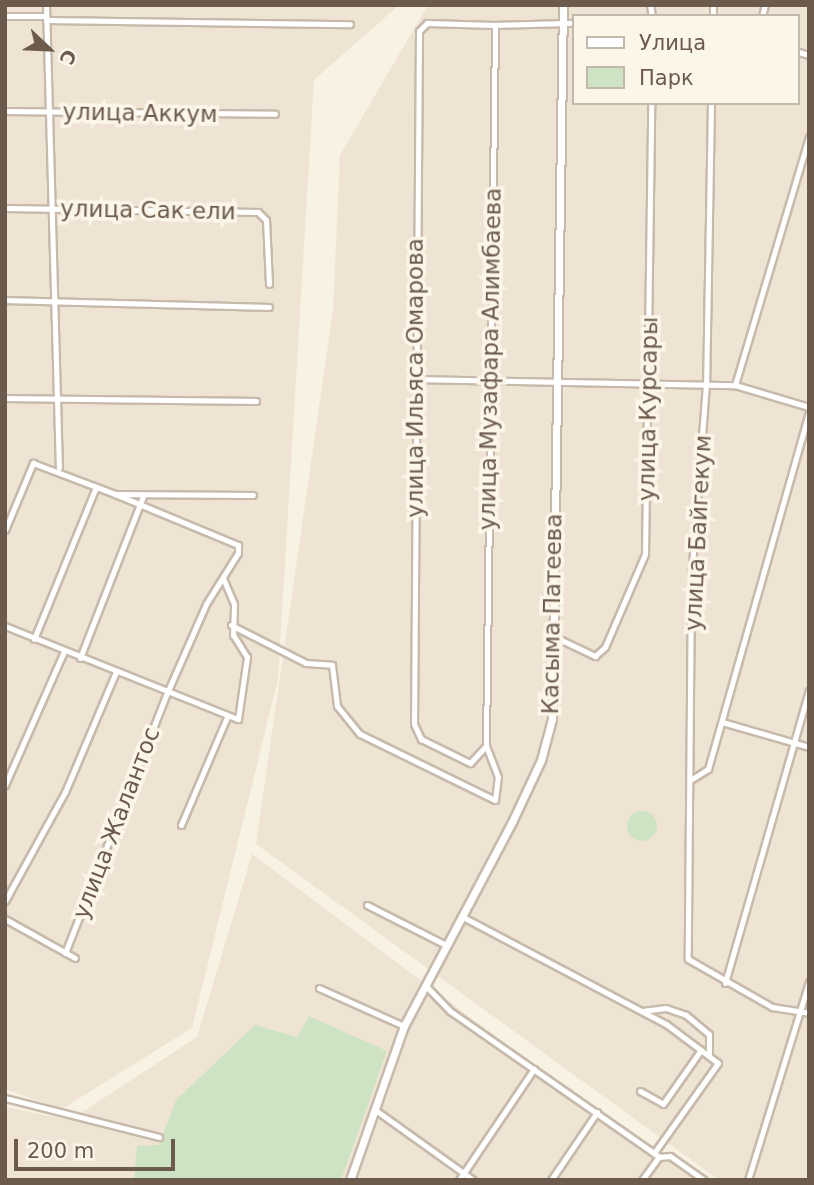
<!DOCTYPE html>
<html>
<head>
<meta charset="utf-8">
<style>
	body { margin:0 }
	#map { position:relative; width:814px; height:1185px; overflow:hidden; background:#f8f2e3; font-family:"DejaVu Sans",sans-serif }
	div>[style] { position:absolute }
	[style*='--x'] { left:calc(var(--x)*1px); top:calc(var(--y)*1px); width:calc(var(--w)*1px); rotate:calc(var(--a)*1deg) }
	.residential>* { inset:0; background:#efe4d3 }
	.green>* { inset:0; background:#cee3c4 }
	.round { border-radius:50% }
	.roads { filter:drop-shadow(2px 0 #c7baac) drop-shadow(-2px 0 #c7baac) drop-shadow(0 2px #c7baac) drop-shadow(0 -2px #c7baac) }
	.minor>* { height:5px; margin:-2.5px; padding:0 2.5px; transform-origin:2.5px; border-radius:2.5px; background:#fff }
	.secondary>* { height:7px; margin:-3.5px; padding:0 3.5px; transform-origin:3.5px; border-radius:3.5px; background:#fff }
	span { translate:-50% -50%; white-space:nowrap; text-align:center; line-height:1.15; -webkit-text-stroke:7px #fcf6e9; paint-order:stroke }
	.street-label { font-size:23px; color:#6c5b4d }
	.frame { position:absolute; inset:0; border:7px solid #6c5b4d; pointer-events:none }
	.legend { position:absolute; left:572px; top:14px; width:228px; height:91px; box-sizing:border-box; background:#fcf6e9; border:2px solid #c2b8ab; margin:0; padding:9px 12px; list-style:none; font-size:21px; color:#6c5b4d }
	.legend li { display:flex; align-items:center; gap:14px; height:35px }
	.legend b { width:35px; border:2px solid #c2b8ab }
	.north { position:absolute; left:14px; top:14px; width:70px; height:70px; -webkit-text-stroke:5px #fcf6e9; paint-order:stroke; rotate:113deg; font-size:19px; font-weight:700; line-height:28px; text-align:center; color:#6c5b4d }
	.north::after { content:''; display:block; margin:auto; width:24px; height:32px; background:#6c5b4d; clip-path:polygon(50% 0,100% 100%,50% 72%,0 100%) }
	.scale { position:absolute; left:14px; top:1139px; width:161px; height:32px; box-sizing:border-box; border:4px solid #6c5b4d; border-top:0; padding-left:9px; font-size:21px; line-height:24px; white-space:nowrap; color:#6c5b4d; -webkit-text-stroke:5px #fcf6e9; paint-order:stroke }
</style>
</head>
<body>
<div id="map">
	<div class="residential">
		<i style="clip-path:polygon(5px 5px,399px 5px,314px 80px,278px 679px,192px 1028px,62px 1109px,5px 1089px)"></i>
		<i style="clip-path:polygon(evenodd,428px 5px,809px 5px,809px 1180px,719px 1180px,256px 844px,333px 310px,340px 155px,428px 5px,574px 16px,798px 16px,798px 103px,574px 103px,574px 16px)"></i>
		<i style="clip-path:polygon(252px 854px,597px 1112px,697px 1180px,5px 1180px,5px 1107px,70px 1120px,197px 1037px)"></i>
	</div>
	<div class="green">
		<i class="round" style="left:627px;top:811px;width:30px;height:30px"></i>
		<i style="clip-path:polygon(309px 1016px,387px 1051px,341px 1180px,134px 1180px,137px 1146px,159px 1145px,176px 1100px,255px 1025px,297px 1037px)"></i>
	</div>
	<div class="roads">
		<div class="minor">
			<i style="--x:46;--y:5;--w:463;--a:88.4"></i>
			<i style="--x:650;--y:5;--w:11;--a:80"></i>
			<i style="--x:5;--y:16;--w:41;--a:0"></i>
			<i style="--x:713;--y:16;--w:11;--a:-90"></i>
			<i style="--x:762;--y:16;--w:11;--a:-75"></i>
			<i style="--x:46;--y:20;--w:304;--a:0.8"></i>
			<i style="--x:495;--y:25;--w:68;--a:-178.3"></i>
			<i style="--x:427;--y:23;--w:11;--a:135"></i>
			<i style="--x:419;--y:31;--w:693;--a:90.41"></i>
			<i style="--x:414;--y:724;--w:17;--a:65"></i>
			<i style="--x:421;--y:739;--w:55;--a:26.1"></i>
			<i style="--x:470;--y:763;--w:23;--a:-47"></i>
			<i style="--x:486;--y:746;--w:721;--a:-89.28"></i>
			<i style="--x:495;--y:25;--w:79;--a:-1.5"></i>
			<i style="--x:798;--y:52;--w:11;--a:15"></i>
			<i style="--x:711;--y:103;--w:281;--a:91"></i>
			<i style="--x:706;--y:384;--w:198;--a:94.4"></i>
			<i style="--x:691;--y:581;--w:378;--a:90.5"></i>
			<i style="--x:688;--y:959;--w:97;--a:29.7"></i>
			<i style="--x:772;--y:1007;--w:37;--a:9"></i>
			<i style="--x:5;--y:111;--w:270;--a:0.6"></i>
			<i style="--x:5;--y:208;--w:253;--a:0.9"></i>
			<i style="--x:258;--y:212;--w:11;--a:45"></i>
			<i style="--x:266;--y:220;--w:64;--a:87.3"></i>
			<i style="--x:5;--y:300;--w:264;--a:1.5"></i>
			<i style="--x:412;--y:379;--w:323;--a:1.1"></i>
			<i style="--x:735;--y:385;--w:77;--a:16.6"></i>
			<i style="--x:735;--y:385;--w:259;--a:-73.4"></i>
			<i style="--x:5;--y:398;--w:251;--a:0.7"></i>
			<i style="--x:5;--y:530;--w:73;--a:-67.3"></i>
			<i style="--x:33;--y:463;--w:88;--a:20.7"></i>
			<i style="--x:115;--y:494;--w:138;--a:0.4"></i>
			<i style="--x:231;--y:625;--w:84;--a:26.9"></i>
			<i style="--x:306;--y:663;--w:26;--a:4"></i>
			<i style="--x:332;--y:665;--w:41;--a:83"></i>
			<i style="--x:337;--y:706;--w:36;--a:51"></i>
			<i style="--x:360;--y:734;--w:150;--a:26.1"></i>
			<i style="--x:495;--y:800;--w:23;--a:-83"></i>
			<i style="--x:498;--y:777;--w:33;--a:-111"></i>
			<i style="--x:5;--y:626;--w:251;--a:21.8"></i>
			<i style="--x:238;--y:719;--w:63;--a:-81.7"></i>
			<i style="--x:247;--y:657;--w:26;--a:-122"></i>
			<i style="--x:233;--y:635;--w:31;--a:-88"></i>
			<i style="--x:234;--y:604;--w:28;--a:-113"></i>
			<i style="--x:553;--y:636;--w:47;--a:25.5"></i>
			<i style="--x:595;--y:656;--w:13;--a:-42"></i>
			<i style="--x:605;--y:647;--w:101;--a:-66.7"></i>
			<i style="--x:645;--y:554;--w:451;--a:-89.2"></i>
			<i style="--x:34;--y:639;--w:164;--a:-67.8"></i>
			<i style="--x:80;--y:658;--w:176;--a:-68.7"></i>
			<i style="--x:722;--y:722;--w:91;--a:16"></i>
			<i style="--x:692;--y:779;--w:19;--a:-32"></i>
			<i style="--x:708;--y:769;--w:370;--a:-74.2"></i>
			<i style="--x:5;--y:785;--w:146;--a:-66.2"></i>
			<i style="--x:181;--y:825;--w:117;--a:-66.9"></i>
			<i style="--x:5;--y:901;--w:124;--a:-61.2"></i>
			<i style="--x:65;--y:792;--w:130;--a:-67"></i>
			<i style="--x:367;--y:905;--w:89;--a:26.9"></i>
			<i style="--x:461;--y:916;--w:232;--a:27.8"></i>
			<i style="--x:666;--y:1024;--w:65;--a:36.9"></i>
			<i style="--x:718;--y:1063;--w:110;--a:125.4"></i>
			<i style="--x:5;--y:919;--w:80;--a:29.1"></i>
			<i style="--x:65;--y:953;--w:279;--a:-68.6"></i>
			<i style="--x:167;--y:693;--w:97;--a:-66.3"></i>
			<i style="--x:206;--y:604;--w:60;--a:-57.9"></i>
			<i style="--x:238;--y:553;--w:8;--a:-90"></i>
			<i style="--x:238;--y:545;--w:133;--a:-157.5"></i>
			<i style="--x:725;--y:983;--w:304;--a:-74"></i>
			<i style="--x:425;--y:985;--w:36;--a:46"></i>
			<i style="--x:450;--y:1011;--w:255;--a:34.9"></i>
			<i style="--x:659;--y:1157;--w:11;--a:-5"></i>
			<i style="--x:670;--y:1156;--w:42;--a:35.2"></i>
			<i style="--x:319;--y:988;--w:93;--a:24.1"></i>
			<i style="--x:642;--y:1011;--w:24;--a:-7"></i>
			<i style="--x:666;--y:1008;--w:21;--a:19"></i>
			<i style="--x:686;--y:1015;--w:30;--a:40"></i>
			<i style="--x:709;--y:1034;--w:22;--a:90"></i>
			<i style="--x:640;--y:1091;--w:26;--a:29"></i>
			<i style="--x:663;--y:1104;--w:66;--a:-54.9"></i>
			<i style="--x:5;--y:1098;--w:159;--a:14.2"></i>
			<i style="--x:374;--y:1109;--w:122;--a:35.6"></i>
			<i style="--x:459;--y:1180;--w:134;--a:-56"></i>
			<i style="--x:551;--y:1180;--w:82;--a:-55.9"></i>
			<i style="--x:642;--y:1180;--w:29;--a:-54"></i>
			<i style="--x:748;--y:1180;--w:207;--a:-72.9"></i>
		</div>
		<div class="secondary">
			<i style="--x:350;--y:1180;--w:163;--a:-70.7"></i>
			<i style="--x:404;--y:1026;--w:231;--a:-62.1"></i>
			<i style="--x:512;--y:822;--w:68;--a:-64.9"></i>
			<i style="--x:541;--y:760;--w:42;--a:-75"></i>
			<i style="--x:552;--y:719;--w:714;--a:-89.12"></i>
		</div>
	</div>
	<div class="street-label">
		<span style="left:140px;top:113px;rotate:1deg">улица Аккум</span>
		<span style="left:148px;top:210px;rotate:1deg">улица Сак ели</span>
		<span style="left:490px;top:359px;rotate:-89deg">улица Музафара Алимбаева</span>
		<span style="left:415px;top:378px;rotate:-90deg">улица Ильяса Омарова</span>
		<span style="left:648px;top:409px;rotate:-89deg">улица Курсары</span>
		<span style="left:698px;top:533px;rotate:-87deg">улица Байгекум</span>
		<span style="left:552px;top:614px;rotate:-89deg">Касыма Патеева</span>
		<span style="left:116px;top:823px;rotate:-69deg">улица Жалантос</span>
	</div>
	<div class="frame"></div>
	<ul class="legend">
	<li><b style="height:9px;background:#fff"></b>Улица</li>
	<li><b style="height:19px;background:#cee3c4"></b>Парк</li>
	</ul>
	<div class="north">С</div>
	<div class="scale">200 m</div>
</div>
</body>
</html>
